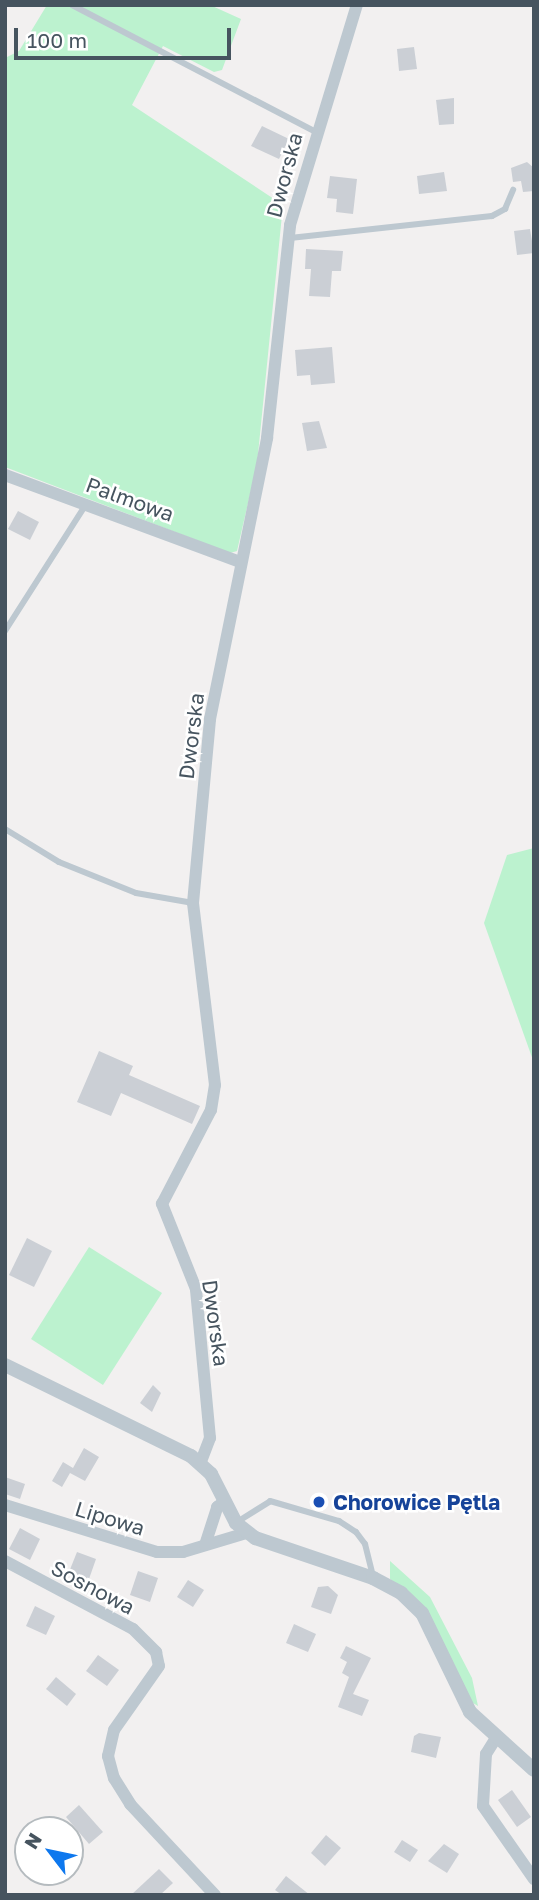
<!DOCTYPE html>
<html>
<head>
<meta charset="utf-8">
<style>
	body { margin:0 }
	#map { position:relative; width:539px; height:1900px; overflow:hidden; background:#f2f0f0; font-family:"Golos Text",sans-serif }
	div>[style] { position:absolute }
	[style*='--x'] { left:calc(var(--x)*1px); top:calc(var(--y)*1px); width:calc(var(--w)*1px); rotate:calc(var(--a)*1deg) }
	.green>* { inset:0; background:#bcf2cf }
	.building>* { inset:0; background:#cbcfd5 }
	.service>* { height:6px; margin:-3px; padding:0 3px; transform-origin:3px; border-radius:3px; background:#bdc8d0 }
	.minor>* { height:12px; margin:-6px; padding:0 6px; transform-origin:6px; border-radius:6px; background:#bdc8d0 }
	.tertiary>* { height:14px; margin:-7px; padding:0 7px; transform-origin:7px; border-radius:7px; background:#bdc8d0 }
	.dots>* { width:19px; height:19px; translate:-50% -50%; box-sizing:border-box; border:4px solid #fff; border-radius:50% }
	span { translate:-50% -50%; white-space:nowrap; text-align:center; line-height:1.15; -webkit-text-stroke:5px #fff; paint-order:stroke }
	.street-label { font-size:21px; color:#46545f }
	.transit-label { font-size:21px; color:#164399; font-weight:700 }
	.left { translate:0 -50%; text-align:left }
	.frame { position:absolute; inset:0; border:7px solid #46545f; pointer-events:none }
	.north { position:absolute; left:14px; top:1816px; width:70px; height:70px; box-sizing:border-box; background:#fff; border:2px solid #b5bbbf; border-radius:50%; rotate:302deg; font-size:19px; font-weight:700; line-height:28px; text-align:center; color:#46545f }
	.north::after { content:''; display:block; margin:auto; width:24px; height:32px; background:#0e78ee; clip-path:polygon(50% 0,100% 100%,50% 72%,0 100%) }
	.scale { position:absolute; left:14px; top:28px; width:217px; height:32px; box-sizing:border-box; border:4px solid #46545f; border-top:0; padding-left:9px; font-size:21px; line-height:24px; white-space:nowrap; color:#46545f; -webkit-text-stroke:5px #fff; paint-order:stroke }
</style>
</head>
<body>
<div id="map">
	<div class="green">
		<i style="clip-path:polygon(47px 5px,210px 5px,241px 19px,222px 70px,214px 72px,163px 46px,132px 105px,283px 205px,257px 464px,237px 551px,230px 553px,5px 467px,5px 58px,19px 51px)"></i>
		<i style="clip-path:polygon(534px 848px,534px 1063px,484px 923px,507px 855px)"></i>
		<i style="clip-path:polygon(89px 1247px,162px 1293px,103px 1385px,31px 1339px)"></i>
		<i style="clip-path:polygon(390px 1561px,430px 1597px,472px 1678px,478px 1706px,468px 1700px,423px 1606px,390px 1579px)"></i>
	</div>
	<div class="building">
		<i style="clip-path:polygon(414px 47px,417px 69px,399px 71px,397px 49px)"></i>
		<i style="clip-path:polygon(454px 98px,454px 124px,439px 125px,436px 100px)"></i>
		<i style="clip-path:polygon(262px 126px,289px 139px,279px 159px,251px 146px)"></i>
		<i style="clip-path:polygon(527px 162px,534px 168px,534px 191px,523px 192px,521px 181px,513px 182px,511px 168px)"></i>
		<i style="clip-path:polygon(444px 172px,447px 191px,419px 194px,417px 176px)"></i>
		<i style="clip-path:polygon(330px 176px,357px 179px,353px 214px,336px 212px,337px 199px,327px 198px)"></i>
		<i style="clip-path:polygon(530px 229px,534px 253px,517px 255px,514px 231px)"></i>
		<i style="clip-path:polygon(306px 249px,343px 251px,341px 271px,332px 271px,330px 297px,309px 296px,311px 269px,305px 269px)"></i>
		<i style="clip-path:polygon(332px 347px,335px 383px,311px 385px,310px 375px,297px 376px,295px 350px)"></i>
		<i style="clip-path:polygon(319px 421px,327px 448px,307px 451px,302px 423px)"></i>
		<i style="clip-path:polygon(18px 511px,39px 522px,30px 540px,8px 529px)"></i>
		<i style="clip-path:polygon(99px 1051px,133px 1066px,129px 1075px,200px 1106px,192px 1124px,121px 1093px,111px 1116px,77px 1102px)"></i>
		<i style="clip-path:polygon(27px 1238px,52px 1251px,34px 1287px,9px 1275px)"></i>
		<i style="clip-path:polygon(153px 1385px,161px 1393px,152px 1412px,140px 1403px)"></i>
		<i style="clip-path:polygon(84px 1448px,99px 1457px,85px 1481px,70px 1473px,62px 1487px,52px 1481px,63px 1462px,73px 1468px)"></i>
		<i style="clip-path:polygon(5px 1477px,25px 1484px,20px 1499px,5px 1494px)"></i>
		<i style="clip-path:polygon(20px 1528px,40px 1539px,30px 1560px,9px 1549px)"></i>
		<i style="clip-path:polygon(77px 1552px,96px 1559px,89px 1579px,69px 1572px)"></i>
		<i style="clip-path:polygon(138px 1571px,158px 1578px,150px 1602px,130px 1595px)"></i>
		<i style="clip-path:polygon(188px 1580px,204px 1590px,193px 1607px,177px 1597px)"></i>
		<i style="clip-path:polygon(328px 1586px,338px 1595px,331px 1614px,311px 1607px,318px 1587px)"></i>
		<i style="clip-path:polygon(35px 1606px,55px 1616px,46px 1635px,26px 1626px)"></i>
		<i style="clip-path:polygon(294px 1624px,316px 1634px,308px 1652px,286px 1643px)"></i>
		<i style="clip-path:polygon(346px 1646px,371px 1658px,353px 1694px,369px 1700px,362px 1716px,338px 1707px,349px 1677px,342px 1673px,347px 1662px,340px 1658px)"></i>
		<i style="clip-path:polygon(98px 1655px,119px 1670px,107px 1686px,86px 1671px)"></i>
		<i style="clip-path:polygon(56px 1677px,76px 1694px,67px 1706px,46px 1689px)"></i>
		<i style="clip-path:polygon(419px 1733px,441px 1737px,436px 1758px,411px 1752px,414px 1736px)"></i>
		<i style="clip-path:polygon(512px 1790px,531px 1817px,517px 1827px,498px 1800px)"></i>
		<i style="clip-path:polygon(79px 1805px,103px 1832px,89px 1844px,66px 1817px)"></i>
		<i style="clip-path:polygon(326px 1835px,341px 1848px,325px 1866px,311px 1853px)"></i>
		<i style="clip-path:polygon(402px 1840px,418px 1850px,410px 1862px,394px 1852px)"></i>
		<i style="clip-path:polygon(444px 1844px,459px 1854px,447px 1873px,428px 1861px)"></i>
		<i style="clip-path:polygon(159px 1869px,173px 1883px,160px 1895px,131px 1895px)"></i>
		<i style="clip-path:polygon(286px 1876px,310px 1895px,282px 1895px,275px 1890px)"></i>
	</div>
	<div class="service">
		<i style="--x:72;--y:5;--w:275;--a:27.5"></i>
		<i style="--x:290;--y:238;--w:203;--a:-6.2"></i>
		<i style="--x:492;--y:216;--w:15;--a:-28"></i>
		<i style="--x:505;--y:209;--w:21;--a:-67"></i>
		<i style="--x:5;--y:631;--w:148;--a:-57.4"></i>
		<i style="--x:5;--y:829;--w:63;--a:31.4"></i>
		<i style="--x:59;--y:862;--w:83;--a:21.9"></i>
		<i style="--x:136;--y:893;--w:58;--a:10"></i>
		<i style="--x:237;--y:1522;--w:39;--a:-32"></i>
		<i style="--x:270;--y:1501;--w:72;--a:16.2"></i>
		<i style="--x:339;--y:1521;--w:20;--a:33"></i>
		<i style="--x:356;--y:1532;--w:15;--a:53"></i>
		<i style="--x:365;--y:1544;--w:33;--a:76"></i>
	</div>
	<div class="minor">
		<i style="--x:5;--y:475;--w:251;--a:20.3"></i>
		<i style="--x:200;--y:1464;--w:28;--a:-69"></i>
		<i style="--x:210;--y:1438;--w:150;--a:-95.4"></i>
		<i style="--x:196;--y:1289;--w:92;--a:-111.8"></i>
		<i style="--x:162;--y:1204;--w:106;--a:-62.5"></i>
		<i style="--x:211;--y:1110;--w:25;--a:-81"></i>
		<i style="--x:215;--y:1085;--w:183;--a:-96.9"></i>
		<i style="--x:193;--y:903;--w:185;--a:-84.7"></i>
		<i style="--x:210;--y:719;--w:287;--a:-78.5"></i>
		<i style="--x:267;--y:438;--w:214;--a:-83.8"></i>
		<i style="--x:290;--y:225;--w:230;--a:-73.1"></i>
		<i style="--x:5;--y:1505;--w:159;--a:17.2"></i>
		<i style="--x:157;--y:1552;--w:26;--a:0"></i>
		<i style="--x:183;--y:1552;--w:66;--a:-16.8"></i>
		<i style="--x:205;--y:1545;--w:40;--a:-72"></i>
		<i style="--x:217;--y:1507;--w:9;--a:-36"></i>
		<i style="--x:5;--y:1561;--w:145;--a:28"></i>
		<i style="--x:133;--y:1629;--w:33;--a:45"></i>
		<i style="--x:156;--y:1652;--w:14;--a:78"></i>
		<i style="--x:159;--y:1666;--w:78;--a:125.1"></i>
		<i style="--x:114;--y:1730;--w:27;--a:103"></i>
		<i style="--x:108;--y:1756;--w:23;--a:75"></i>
		<i style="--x:114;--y:1778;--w:31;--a:58"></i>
		<i style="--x:130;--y:1804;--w:125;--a:47"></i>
		<i style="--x:496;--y:1738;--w:19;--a:122"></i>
		<i style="--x:486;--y:1754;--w:52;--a:93.3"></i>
		<i style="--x:483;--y:1806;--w:89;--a:55.1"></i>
	</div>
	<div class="tertiary">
		<i style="--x:5;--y:1365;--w:207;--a:26.1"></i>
		<i style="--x:191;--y:1456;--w:27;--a:42"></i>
		<i style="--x:211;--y:1474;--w:55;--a:63"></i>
		<i style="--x:236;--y:1523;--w:24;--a:38"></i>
		<i style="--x:255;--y:1538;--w:125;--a:18.7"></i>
		<i style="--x:373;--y:1578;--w:32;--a:28"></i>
		<i style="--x:401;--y:1593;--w:29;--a:44"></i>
		<i style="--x:422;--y:1613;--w:110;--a:64.1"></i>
		<i style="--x:470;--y:1712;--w:86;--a:42.2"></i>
	</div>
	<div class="dots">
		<i style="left:319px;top:1502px;background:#1a4fb4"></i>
	</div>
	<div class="street-label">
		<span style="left:284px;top:175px;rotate:-75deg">Dworska</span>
		<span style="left:130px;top:499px;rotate:20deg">Palmowa</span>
		<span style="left:191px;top:736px;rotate:-83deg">Dworska</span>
		<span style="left:216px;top:1323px;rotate:82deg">Dworska</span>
		<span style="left:110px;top:1518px;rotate:17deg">Lipowa</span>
		<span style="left:93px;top:1587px;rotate:28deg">Sosnowa</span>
	</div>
	<div class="transit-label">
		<span class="left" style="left:333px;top:1502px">Chorowice Pętla</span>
	</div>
	<div class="frame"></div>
	<div class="north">N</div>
	<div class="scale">100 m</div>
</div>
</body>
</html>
